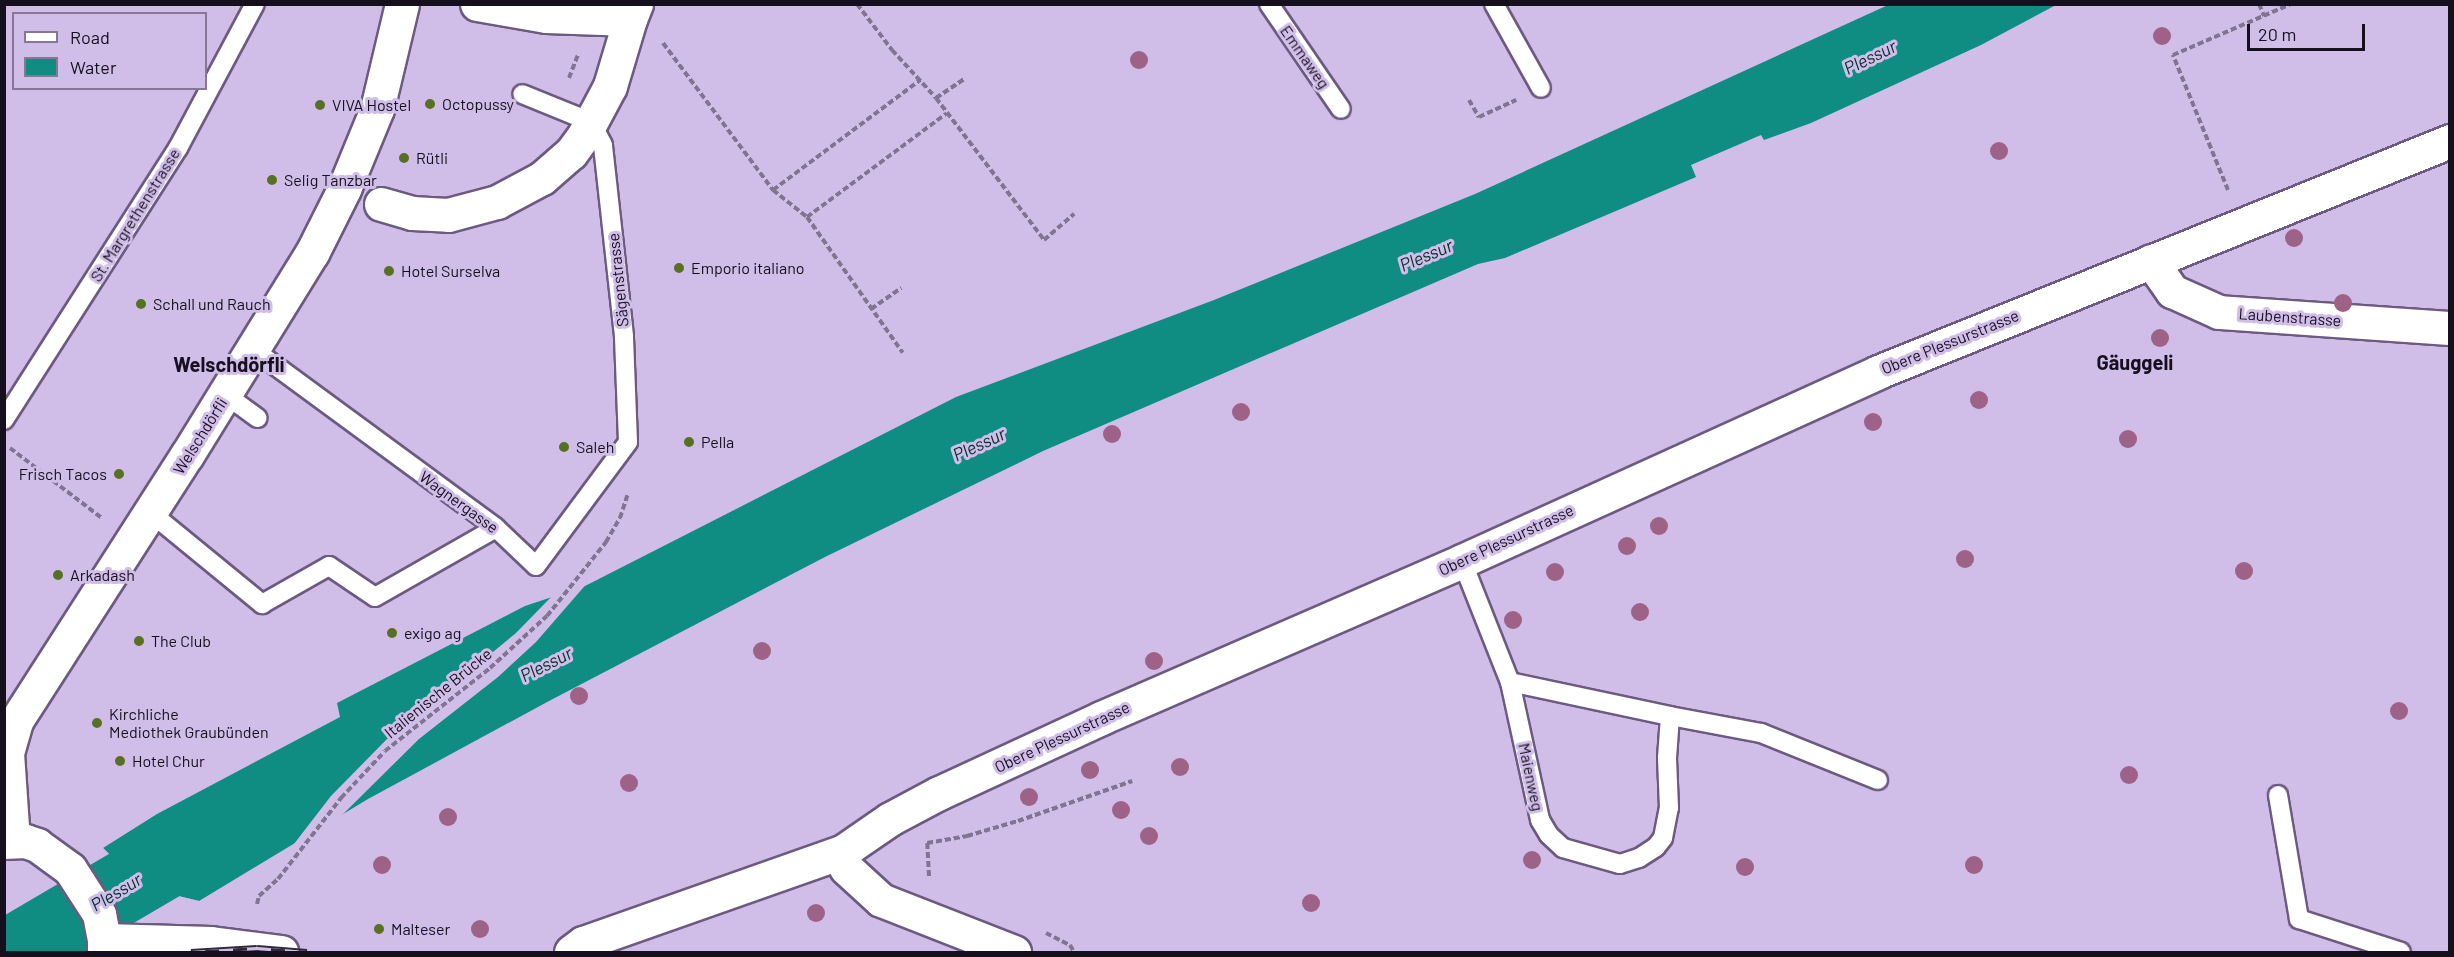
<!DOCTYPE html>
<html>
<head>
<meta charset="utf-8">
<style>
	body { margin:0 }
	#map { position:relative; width:2454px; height:957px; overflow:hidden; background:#d0bde8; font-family:Barlow,sans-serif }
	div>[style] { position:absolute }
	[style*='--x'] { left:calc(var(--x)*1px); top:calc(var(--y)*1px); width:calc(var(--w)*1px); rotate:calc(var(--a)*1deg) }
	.water>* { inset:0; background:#108d83 }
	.pier>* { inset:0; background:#d0bde8 }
	.river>* { height:72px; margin:-36px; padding:0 36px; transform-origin:36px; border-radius:36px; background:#108d83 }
	.path>* { height:4px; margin-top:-2px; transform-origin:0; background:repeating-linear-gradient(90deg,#817392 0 6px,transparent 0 9px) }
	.roads { filter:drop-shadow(2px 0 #6c5a80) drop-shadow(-2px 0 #6c5a80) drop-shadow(0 2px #6c5a80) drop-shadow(0 -2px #6c5a80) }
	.lane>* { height:18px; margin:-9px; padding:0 9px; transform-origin:9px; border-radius:9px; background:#fff }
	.street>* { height:33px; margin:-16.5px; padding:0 16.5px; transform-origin:16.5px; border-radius:16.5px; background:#fff }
	.secondary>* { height:33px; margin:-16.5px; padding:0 16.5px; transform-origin:16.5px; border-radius:16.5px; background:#fff }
	.primary>* { height:33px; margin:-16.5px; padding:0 16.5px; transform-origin:16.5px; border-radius:16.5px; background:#fff }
	.rail>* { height:7px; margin-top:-3.5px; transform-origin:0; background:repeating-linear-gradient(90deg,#d0bde8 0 14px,#31283b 0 28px); box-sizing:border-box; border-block:2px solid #31283b }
	.trees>* { width:18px; height:18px; margin:-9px; border-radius:50%; background:#9e6287 }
	.dots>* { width:16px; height:16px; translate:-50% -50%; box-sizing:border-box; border:3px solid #d0bde8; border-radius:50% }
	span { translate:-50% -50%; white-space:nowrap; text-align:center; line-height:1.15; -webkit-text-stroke:6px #d0bde8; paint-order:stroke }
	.street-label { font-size:16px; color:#160f1e }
	.poi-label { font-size:16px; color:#160f1e }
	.left { translate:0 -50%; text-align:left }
	.right { translate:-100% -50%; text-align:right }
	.water-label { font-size:18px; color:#00312d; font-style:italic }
	.quarter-label { font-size:20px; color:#160f1e; font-weight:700 }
	.frame { position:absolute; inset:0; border:6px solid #160f1e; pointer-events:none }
	.legend { position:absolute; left:12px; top:12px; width:195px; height:78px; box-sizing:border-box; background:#d0bde8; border:2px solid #867797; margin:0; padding:8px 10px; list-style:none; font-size:18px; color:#160f1e }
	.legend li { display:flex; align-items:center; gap:12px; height:30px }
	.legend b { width:30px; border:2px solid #867797 }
	.scale { position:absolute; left:2247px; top:24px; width:118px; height:27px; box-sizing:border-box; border:3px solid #160f1e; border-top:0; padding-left:8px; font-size:18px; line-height:21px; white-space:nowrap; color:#160f1e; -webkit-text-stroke:4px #d0bde8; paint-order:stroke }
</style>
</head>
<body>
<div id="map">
	<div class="water">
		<i style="clip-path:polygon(1888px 5px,2056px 5px,1981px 45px,1811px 123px,1764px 140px,1761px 135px,1691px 165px,1696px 177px,1505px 258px,1478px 264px,1043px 451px,825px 557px,549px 701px,368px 799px,199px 901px,149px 889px,126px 871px,103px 848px,157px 814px,340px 717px,337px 703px,525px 606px,585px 586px,956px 397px,1214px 300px,1475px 194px)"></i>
	</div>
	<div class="pier">
		<i style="clip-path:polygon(589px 581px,536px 642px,498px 677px,419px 739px,332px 825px,287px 853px,331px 796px,386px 740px,516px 633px,555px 593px)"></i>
		<i style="clip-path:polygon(103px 848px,126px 871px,149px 889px,199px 901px,195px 904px,181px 902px,148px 892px,124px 874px,101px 850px)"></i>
	</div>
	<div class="river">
		<i style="--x:13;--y:952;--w:188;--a:-30.4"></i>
		<i style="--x:175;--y:857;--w:54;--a:-27.5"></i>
	</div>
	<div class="path">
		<i style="--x:857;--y:4;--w:58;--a:52.7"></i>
		<i style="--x:892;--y:50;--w:65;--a:47.5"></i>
		<i style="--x:936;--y:98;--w:178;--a:52.7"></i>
		<i style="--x:1044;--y:240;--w:40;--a:-41"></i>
		<i style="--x:2259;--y:4;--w:13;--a:67"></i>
		<i style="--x:663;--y:43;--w:184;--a:53.2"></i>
		<i style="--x:773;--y:190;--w:43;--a:38.5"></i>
		<i style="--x:807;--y:217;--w:166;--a:54.8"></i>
		<i style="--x:569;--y:78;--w:26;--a:-69"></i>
		<i style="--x:936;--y:98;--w:34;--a:-34"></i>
		<i style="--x:1469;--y:100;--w:20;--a:60"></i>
		<i style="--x:1479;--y:117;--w:41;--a:-24.7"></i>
		<i style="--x:773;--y:190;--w:184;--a:-36.8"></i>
		<i style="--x:2228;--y:190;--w:146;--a:-112.2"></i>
		<i style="--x:2173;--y:55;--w:129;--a:-23.4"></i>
		<i style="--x:807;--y:217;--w:174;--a:-36.6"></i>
		<i style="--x:871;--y:309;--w:37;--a:-35"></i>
		<i style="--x:10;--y:448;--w:116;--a:37.3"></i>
		<i style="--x:929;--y:876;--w:33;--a:-93"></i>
		<i style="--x:927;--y:843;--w:41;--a:-9.9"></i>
		<i style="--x:967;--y:836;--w:53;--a:-16.4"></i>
		<i style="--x:1018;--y:821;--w:121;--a:-19.3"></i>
		<i style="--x:257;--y:904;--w:8;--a:-76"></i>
		<i style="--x:259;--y:896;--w:25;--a:-42"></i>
		<i style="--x:278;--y:879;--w:103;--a:-52.1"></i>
		<i style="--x:341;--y:798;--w:64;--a:-46.9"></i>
		<i style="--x:385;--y:751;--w:134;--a:-38.3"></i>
		<i style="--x:490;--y:668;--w:77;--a:-42.4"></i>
		<i style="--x:547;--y:616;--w:95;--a:-51.4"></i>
		<i style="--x:606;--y:542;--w:28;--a:-60"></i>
		<i style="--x:620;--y:518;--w:25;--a:-72"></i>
		<i style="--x:1046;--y:933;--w:27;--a:27"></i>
		<i style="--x:1070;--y:945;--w:8;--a:60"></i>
	</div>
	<div class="roads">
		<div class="lane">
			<i style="--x:1269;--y:4;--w:127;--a:55.6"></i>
			<i style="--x:1494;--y:4;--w:96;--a:60.8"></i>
			<i style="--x:254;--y:350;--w:300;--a:36.3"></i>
			<i style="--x:496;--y:528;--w:55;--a:43.5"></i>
			<i style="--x:536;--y:566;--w:154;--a:-53.4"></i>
			<i style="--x:628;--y:442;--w:106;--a:-92.2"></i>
			<i style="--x:624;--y:336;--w:192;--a:-96.3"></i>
			<i style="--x:603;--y:145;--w:26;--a:-118"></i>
			<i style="--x:591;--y:122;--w:74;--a:-157.9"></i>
			<i style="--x:226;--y:395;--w:39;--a:36"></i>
			<i style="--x:4;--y:420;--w:323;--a:-57.4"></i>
			<i style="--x:178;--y:148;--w:163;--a:-61.9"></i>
			<i style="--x:151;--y:513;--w:144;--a:39.3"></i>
			<i style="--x:262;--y:604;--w:77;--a:-29.6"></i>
			<i style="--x:329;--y:566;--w:55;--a:34"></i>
			<i style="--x:375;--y:597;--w:139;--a:-29.7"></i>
			<i style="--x:1462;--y:561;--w:130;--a:68.4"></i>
			<i style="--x:1510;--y:682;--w:164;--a:12"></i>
			<i style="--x:1670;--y:716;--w:93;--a:10.6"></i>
			<i style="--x:1761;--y:733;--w:126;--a:21.9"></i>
			<i style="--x:1510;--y:682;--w:141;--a:77.7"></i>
			<i style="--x:1540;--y:820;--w:17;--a:59"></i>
			<i style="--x:1549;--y:835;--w:19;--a:43"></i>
			<i style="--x:1563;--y:848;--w:59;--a:15.7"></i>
			<i style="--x:1620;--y:864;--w:20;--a:-18"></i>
			<i style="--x:1639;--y:858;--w:20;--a:-33"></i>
			<i style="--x:1656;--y:847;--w:11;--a:-52"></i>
			<i style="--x:1663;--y:838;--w:31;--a:-79"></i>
			<i style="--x:1669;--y:808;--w:50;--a:-92.3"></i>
			<i style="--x:1667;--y:758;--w:42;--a:-85.9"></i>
			<i style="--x:2278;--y:795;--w:126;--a:80.4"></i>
			<i style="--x:2299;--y:919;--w:107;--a:17.9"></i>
		</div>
		<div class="street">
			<i style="--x:381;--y:204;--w:32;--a:16"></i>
			<i style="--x:412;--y:213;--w:36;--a:3"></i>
			<i style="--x:448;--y:215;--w:51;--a:-14.9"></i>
			<i style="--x:497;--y:202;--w:51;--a:-28.1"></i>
			<i style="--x:542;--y:178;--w:38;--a:-41"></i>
			<i style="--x:571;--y:153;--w:22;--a:-54"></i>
			<i style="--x:584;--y:135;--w:55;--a:-62"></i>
			<i style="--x:610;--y:86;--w:70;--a:-73.4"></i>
			<i style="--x:2151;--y:261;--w:37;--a:55"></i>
			<i style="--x:2172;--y:291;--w:51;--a:24.1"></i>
			<i style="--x:2219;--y:312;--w:232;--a:4"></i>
			<i style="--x:842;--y:852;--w:16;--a:76"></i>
			<i style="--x:846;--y:868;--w:47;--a:42.4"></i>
			<i style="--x:881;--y:900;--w:143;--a:21.4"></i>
			<i style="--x:571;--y:952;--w:15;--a:-37"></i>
			<i style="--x:583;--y:943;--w:275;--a:-19.4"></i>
			<i style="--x:842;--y:852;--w:58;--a:-34.5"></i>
			<i style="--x:890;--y:819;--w:55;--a:-28"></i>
			<i style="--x:939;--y:793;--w:179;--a:-24.8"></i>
			<i style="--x:1101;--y:718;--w:394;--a:-23.5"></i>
			<i style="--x:1462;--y:561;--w:457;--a:-24.4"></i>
			<i style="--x:1878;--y:372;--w:617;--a:-21.99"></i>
		</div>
		<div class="secondary">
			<i style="--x:477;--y:4;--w:70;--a:9.9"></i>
			<i style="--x:546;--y:16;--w:84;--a:2"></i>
			<i style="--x:630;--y:19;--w:16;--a:-68"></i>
		</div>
		<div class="primary">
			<i style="--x:13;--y:841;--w:88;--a:-93.9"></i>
			<i style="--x:7;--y:753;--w:33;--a:-74"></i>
			<i style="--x:16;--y:721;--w:316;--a:-57.3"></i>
			<i style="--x:187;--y:455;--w:238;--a:-58.3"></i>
			<i style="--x:312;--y:253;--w:72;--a:-63.4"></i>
			<i style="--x:344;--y:189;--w:87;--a:-67.6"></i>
			<i style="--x:377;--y:109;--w:108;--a:-76.6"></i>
			<i style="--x:4;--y:842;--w:21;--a:-3"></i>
			<i style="--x:25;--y:841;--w:13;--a:18"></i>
			<i style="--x:37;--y:845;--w:41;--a:36"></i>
			<i style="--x:70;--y:869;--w:54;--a:57.2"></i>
			<i style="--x:99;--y:914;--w:26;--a:79"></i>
			<i style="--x:104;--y:940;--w:12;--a:90"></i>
			<i style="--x:104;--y:940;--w:107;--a:1.6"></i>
			<i style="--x:211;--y:943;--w:71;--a:7.3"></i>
		</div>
	</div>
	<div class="rail">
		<i style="--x:191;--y:952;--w:66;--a:-3.5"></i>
		<i style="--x:257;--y:948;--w:50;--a:4.6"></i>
	</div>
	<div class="trees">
		<i style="left:2162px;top:36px"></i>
		<i style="left:1139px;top:60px"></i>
		<i style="left:1999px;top:151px"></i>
		<i style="left:2294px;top:238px"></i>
		<i style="left:2343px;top:303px"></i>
		<i style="left:2160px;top:338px"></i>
		<i style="left:1979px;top:400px"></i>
		<i style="left:1241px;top:412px"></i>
		<i style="left:1873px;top:422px"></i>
		<i style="left:1112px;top:434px"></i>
		<i style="left:2128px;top:439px"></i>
		<i style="left:1659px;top:526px"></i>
		<i style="left:1627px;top:546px"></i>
		<i style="left:1965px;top:559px"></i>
		<i style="left:2244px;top:571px"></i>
		<i style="left:1555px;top:572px"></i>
		<i style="left:1640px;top:612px"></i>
		<i style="left:1513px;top:620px"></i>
		<i style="left:762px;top:651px"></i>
		<i style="left:1154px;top:661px"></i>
		<i style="left:579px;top:696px"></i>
		<i style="left:2399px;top:711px"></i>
		<i style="left:1180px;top:767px"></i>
		<i style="left:1090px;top:770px"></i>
		<i style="left:2129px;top:775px"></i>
		<i style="left:629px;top:783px"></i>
		<i style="left:1029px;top:797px"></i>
		<i style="left:1121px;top:810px"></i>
		<i style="left:448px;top:817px"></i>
		<i style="left:1149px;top:836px"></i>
		<i style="left:1532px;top:860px"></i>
		<i style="left:382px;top:865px"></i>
		<i style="left:1974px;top:865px"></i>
		<i style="left:1745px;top:867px"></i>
		<i style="left:1311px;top:903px"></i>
		<i style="left:816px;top:913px"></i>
		<i style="left:480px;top:929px"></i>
	</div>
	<div class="dots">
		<i style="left:430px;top:104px;background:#577022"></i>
		<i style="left:320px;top:105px;background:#577022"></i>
		<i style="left:404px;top:158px;background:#577022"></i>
		<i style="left:272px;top:180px;background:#577022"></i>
		<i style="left:679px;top:268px;background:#577022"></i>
		<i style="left:389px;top:271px;background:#577022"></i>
		<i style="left:141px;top:304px;background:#577022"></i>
		<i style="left:689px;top:442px;background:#577022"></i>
		<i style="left:564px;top:447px;background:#577022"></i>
		<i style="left:119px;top:474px;background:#577022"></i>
		<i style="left:58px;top:575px;background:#577022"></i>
		<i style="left:392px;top:633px;background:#577022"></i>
		<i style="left:139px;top:641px;background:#577022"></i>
		<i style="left:97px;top:723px;background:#577022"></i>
		<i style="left:120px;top:761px;background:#577022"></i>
		<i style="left:379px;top:929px;background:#577022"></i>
	</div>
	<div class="street-label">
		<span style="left:1305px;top:57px;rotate:55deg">Emmaweg</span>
		<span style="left:135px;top:215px;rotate:-58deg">St. Margrethenstrasse</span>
		<span style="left:618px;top:280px;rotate:-96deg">Sägenstrasse</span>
		<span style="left:2290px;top:317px;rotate:4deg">Laubenstrasse</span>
		<span style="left:1950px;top:342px;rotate:-22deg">Obere Plessurstrasse</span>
		<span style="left:200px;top:436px;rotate:-58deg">Welschdörfli</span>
		<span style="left:459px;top:502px;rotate:36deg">Wagnergasse</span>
		<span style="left:1506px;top:540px;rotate:-25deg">Obere Plessurstrasse</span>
		<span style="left:438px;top:693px;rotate:-39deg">Italienische Brücke</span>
		<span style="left:1062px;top:737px;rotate:-25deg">Obere Plessurstrasse</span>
		<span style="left:1531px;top:777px;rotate:78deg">Maienweg</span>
	</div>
	<div class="poi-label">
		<span class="left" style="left:442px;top:104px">Octopussy</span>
		<span class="left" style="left:332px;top:105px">VIVA Hostel</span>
		<span class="left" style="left:416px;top:158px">Rütli</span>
		<span class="left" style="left:284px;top:180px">Selig Tanzbar</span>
		<span class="left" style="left:691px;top:268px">Emporio italiano</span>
		<span class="left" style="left:401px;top:271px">Hotel Surselva</span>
		<span class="left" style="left:153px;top:304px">Schall und Rauch</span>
		<span class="left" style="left:701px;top:442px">Pella</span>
		<span class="left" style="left:576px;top:447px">Saleh</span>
		<span class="right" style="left:107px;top:474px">Frisch Tacos</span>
		<span class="left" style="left:70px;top:575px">Arkadash</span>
		<span class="left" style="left:404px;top:633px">exigo ag</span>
		<span class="left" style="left:151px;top:641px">The Club</span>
		<span class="left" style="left:109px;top:723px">Kirchliche<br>Mediothek Graubünden</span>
		<span class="left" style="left:132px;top:761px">Hotel Chur</span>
		<span class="left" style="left:391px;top:929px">Malteser</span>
	</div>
	<div class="water-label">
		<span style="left:1870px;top:57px;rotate:-26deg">Plessur</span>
		<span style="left:1426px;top:255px;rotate:-23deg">Plessur</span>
		<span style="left:979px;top:444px;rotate:-25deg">Plessur</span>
		<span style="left:546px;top:664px;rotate:-27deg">Plessur</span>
		<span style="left:116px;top:892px;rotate:-31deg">Plessur</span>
	</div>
	<div class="quarter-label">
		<span style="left:2135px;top:362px">Gäuggeli</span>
		<span style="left:229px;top:364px">Welschdörfli</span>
	</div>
	<div class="frame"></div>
	<ul class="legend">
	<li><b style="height:8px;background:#fff"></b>Road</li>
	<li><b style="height:16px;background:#108d83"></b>Water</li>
	</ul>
	<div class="scale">20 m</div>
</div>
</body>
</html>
